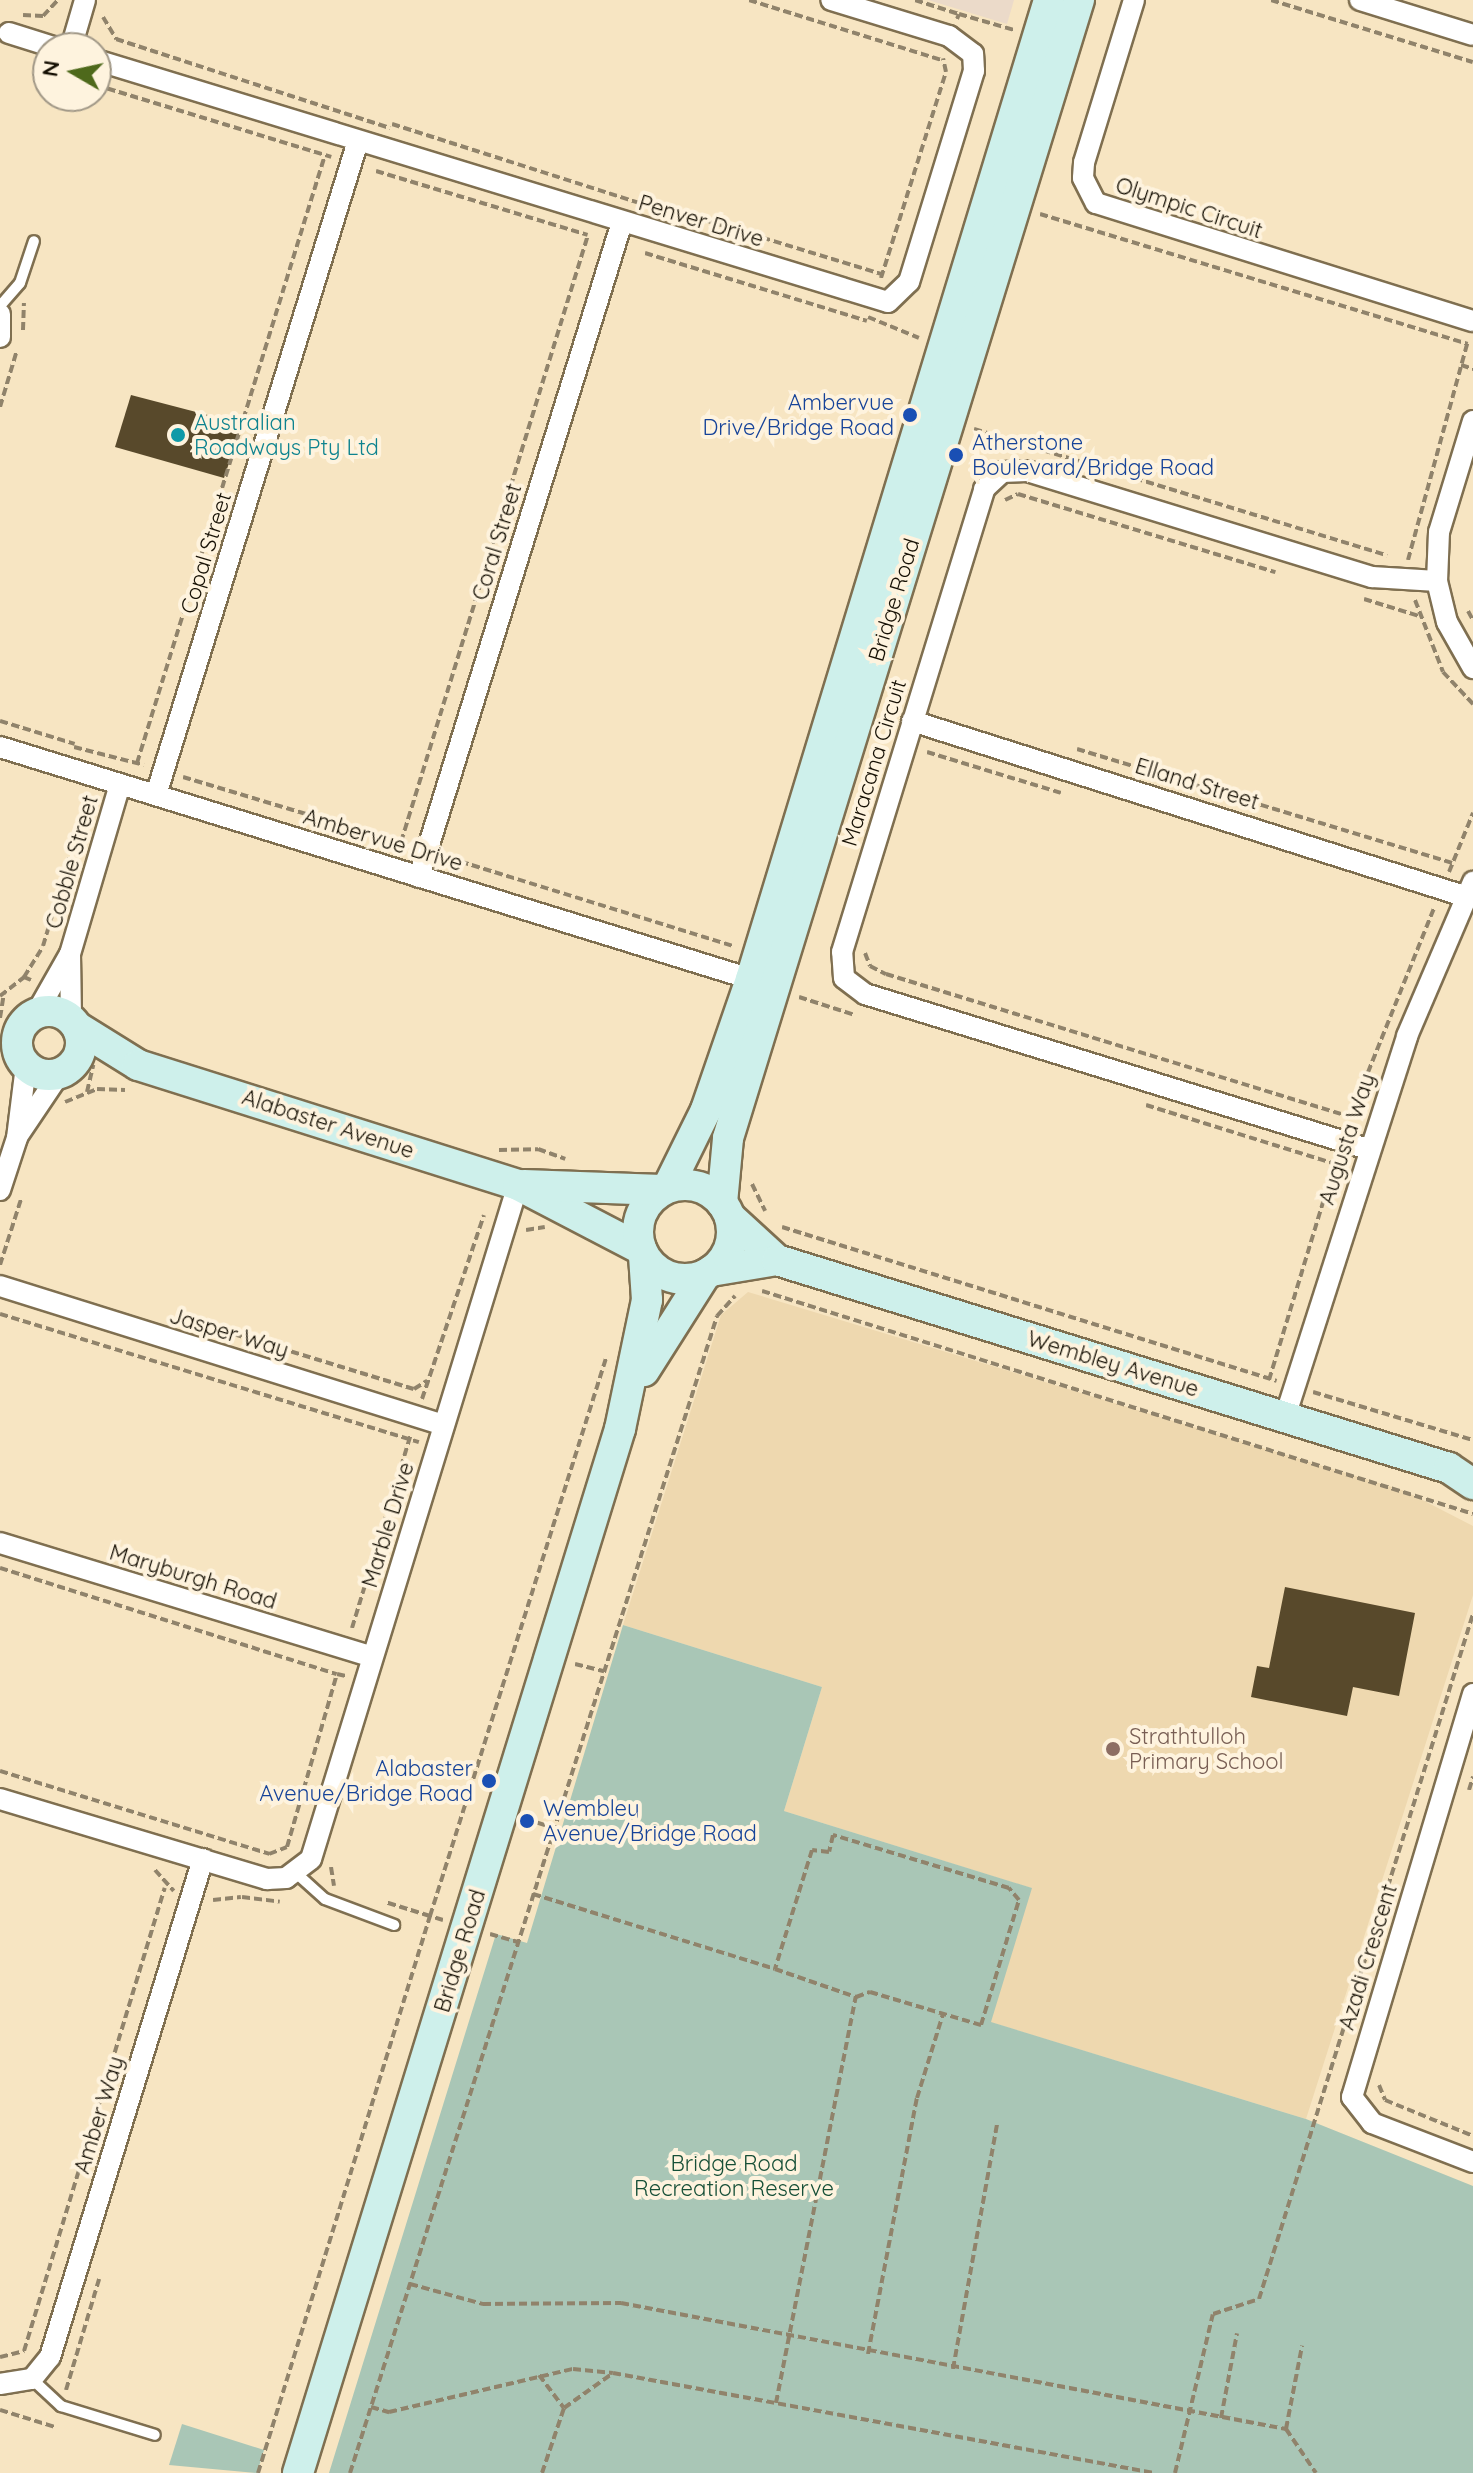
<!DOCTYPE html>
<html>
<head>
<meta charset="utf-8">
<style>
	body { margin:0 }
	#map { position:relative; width:1473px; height:2473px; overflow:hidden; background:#f7e5c2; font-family:Quicksand,sans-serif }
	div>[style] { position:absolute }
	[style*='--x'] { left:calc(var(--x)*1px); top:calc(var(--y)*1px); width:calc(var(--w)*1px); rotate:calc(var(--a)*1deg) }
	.commercial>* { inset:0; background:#ebdac9 }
	.built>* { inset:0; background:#eed8af }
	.green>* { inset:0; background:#a9c6b6 }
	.building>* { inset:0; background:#58492b }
	.path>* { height:4px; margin-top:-2px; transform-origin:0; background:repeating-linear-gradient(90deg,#90836b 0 8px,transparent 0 12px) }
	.roads { filter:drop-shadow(2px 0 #7f6f50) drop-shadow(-2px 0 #7f6f50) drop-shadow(0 2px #7f6f50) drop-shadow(0 -2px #7f6f50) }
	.lane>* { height:10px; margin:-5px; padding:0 5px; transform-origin:5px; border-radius:5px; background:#fff }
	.street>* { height:20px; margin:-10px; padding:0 10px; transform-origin:10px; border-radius:10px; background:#fff }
	.secondary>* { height:30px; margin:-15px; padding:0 15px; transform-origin:15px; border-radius:15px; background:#cef0eb }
	.secondary>.ring { margin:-15px; padding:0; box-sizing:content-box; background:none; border:30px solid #cef0eb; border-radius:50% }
	.dots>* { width:22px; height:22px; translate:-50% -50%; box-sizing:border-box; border:4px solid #fef3de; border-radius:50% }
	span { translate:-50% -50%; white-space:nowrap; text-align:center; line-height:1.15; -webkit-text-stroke:8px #fef3de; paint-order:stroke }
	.street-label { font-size:22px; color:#161004 }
	.transit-label { font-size:22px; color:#164399 }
	.right { translate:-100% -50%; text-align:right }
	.left { translate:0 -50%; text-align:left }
	.culture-label { font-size:22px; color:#0d838f }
	.education-label { font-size:22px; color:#785e54 }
	.park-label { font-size:22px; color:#164f37 }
	.north { position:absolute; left:32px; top:32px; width:80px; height:80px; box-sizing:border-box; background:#fef3de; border:2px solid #a19887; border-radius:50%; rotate:279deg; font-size:22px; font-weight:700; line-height:32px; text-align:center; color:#161004 }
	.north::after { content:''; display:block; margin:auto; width:28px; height:36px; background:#4e691b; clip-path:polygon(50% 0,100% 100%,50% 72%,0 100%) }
</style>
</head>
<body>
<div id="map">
	<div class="commercial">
		<i style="clip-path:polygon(928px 0,1014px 0,1007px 24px)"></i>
	</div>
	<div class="built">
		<i style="clip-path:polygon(748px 1292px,1405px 1491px,1473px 1526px,1473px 1595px,1306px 2119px,990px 2022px,1031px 1888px,784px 1811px,822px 1687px,623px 1625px,721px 1315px)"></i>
	</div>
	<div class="green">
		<i style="clip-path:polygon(623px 1625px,822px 1687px,784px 1811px,1032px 1888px,991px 2022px,1306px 2119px,1473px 2186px,1473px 2473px,329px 2473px,496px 1934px,527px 1943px)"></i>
		<i style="clip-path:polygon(182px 2424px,264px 2450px,257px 2473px,169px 2465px)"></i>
	</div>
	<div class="building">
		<i style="clip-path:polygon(131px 395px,242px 424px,224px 478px,115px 447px)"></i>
		<i style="clip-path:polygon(1285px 1587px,1415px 1613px,1399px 1696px,1353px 1687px,1347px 1716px,1251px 1697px,1257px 1666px,1269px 1668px)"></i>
	</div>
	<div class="path">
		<i style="--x:749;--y:0;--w:202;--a:17.3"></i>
		<i style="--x:915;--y:0;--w:46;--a:17.7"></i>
		<i style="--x:1271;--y:0;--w:211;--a:17.1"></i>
		<i style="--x:23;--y:15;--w:20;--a:3"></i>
		<i style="--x:43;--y:16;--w:22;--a:-47"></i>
		<i style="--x:103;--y:17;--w:26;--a:59"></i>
		<i style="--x:116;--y:39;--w:288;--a:18"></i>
		<i style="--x:957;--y:19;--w:5;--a:-68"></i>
		<i style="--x:959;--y:14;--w:57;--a:16.2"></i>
		<i style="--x:96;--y:85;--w:246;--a:17"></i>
		<i style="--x:392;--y:124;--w:279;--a:17.7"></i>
		<i style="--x:376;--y:171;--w:221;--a:16.8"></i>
		<i style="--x:659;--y:206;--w:233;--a:17"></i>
		<i style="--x:1040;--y:214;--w:447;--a:16.9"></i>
		<i style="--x:645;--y:253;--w:232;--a:17"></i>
		<i style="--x:881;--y:278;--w:216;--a:-72.5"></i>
		<i style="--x:946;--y:72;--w:14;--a:-102"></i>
		<i style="--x:868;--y:317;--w:55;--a:22.4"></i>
		<i style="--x:23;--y:330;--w:27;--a:-88"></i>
		<i style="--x:1461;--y:365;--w:13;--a:18"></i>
		<i style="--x:0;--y:407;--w:59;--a:-73.4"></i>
		<i style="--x:974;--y:429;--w:432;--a:17"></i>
		<i style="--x:1005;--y:500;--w:14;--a:-25"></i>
		<i style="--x:1018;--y:494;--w:269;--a:16.9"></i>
		<i style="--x:1408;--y:560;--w:227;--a:-74.7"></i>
		<i style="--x:1364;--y:599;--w:58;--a:17.2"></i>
		<i style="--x:1415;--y:600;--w:77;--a:68.7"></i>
		<i style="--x:1443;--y:672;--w:44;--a:46.8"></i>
		<i style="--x:1468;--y:611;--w:10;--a:61"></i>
		<i style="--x:0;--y:721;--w:78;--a:17"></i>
		<i style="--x:74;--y:747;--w:72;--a:14.4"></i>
		<i style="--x:1077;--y:749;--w:392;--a:16.9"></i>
		<i style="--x:927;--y:752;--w:140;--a:17"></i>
		<i style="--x:137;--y:763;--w:636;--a:-72.82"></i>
		<i style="--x:183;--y:777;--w:227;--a:16.7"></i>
		<i style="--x:408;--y:845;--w:8;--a:-157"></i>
		<i style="--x:401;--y:842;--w:635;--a:-72.88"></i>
		<i style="--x:449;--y:858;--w:297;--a:17.2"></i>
		<i style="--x:1449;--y:872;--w:64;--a:-67.9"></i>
		<i style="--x:865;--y:953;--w:14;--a:69"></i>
		<i style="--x:870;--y:966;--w:18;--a:27"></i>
		<i style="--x:886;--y:974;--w:486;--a:17.1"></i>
		<i style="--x:31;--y:980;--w:8;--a:-157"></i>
		<i style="--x:24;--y:977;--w:36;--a:-58"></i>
		<i style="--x:43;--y:946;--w:154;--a:-73.4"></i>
		<i style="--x:0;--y:996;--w:31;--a:-38"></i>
		<i style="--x:799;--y:997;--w:59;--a:17.8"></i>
		<i style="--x:0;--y:1018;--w:24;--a:-81"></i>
		<i style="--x:87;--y:1092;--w:28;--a:-77"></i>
		<i style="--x:65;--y:1102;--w:35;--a:-22"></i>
		<i style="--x:97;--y:1089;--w:28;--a:2"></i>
		<i style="--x:1146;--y:1105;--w:198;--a:17.3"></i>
		<i style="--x:1350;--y:1117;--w:227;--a:-68.1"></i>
		<i style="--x:499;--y:1150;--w:39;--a:-1"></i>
		<i style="--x:538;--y:1149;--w:29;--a:20"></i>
		<i style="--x:752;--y:1184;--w:30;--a:64"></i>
		<i style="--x:782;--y:1227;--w:518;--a:17.28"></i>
		<i style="--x:526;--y:1230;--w:19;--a:-9"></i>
		<i style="--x:0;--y:1265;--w:69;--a:-72.3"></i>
		<i style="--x:762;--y:1291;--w:745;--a:17.41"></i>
		<i style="--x:0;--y:1314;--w:438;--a:17"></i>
		<i style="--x:188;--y:1320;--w:236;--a:17"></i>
		<i style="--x:414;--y:1389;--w:15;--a:-32"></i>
		<i style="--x:1269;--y:1380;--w:231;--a:-73.1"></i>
		<i style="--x:1313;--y:1392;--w:167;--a:16.7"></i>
		<i style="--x:422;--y:1399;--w:194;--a:-71.4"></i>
		<i style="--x:0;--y:1568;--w:353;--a:17.5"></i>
		<i style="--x:352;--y:1628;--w:203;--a:-73.1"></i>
		<i style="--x:575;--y:1664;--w:30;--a:14"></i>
		<i style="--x:0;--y:1771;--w:282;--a:17.1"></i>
		<i style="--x:269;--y:1854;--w:19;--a:-21"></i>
		<i style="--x:287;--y:1847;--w:180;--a:-73.9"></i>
		<i style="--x:337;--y:1674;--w:9;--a:13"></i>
		<i style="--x:1469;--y:1790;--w:14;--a:-73"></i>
		<i style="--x:526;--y:1819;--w:29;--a:18"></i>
		<i style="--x:331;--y:1867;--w:19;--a:81"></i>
		<i style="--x:155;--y:1870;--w:28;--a:48"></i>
		<i style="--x:533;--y:1894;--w:253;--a:17.2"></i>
		<i style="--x:242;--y:1897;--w:38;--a:7"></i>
		<i style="--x:213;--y:1900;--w:28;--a:-6"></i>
		<i style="--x:443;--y:1920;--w:14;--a:-163"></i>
		<i style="--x:430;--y:1916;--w:585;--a:-72.49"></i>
		<i style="--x:490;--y:1934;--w:29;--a:16"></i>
		<i style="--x:1379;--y:2085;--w:16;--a:68"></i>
		<i style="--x:1385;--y:2100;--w:95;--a:22.2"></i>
		<i style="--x:410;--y:2284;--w:76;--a:15.3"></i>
		<i style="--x:483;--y:2304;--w:138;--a:-0.4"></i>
		<i style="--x:621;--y:2303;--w:677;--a:10.73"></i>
		<i style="--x:1286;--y:2429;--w:53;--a:55.7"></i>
		<i style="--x:868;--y:2354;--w:261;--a:-79.2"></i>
		<i style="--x:917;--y:2098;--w:88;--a:-72.8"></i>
		<i style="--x:0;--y:2357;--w:25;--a:-14"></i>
		<i style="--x:24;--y:2351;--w:484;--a:-73.1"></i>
		<i style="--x:953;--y:2369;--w:249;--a:-79.8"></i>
		<i style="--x:539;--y:2375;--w:41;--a:52.9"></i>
		<i style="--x:66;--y:2390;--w:116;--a:-73.4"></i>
		<i style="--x:776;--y:2403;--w:414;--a:-78.9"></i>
		<i style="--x:856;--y:1997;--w:15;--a:-20"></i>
		<i style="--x:870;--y:1992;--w:116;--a:16.6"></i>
		<i style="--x:981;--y:2025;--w:131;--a:-73.1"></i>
		<i style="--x:1019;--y:1900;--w:16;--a:-130"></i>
		<i style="--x:1009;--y:1888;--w:184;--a:-163.2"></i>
		<i style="--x:833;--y:1835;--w:17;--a:103"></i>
		<i style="--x:829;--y:1852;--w:17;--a:-173"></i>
		<i style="--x:812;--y:1850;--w:125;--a:107.3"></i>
		<i style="--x:775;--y:1969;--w:86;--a:19.1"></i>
		<i style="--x:371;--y:2407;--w:19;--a:16"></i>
		<i style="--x:389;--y:2412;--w:189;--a:-13.2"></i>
		<i style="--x:573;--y:2369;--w:40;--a:5.7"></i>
		<i style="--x:0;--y:2410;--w:58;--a:17.2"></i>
		<i style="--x:1221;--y:2418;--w:86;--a:-79.3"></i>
		<i style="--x:1286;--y:2429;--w:85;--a:-79.1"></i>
		<i style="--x:258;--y:2473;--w:583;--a:-72.84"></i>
		<i style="--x:430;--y:1916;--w:47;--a:-162.7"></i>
		<i style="--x:350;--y:2473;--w:1214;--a:-72.4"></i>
		<i style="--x:717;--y:1316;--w:27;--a:-48"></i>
		<i style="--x:542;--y:2473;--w:69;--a:-71.3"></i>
		<i style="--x:564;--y:2408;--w:60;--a:-35.5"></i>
		<i style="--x:613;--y:2373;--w:550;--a:10.47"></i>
		<i style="--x:1175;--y:2473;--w:163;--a:-76.6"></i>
		<i style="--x:1213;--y:2314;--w:48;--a:-18.1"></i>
		<i style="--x:1259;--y:2299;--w:718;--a:-72.65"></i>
	</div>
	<div class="roads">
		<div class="lane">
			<i style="--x:0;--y:306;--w:30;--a:-49"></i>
			<i style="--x:20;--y:283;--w:44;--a:-71.6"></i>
			<i style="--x:296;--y:1873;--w:39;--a:42"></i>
			<i style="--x:325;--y:1899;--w:74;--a:20.6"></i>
			<i style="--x:32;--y:2379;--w:40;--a:43"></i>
			<i style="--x:61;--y:2406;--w:98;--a:17.1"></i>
		</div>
		<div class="street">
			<i style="--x:1134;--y:0;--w:170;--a:107.1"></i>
			<i style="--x:1084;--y:163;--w:15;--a:94"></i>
			<i style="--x:1083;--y:178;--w:28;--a:63"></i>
			<i style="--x:1096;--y:203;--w:395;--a:17.4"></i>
			<i style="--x:1360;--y:0;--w:118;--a:17.2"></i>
			<i style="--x:9;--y:33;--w:50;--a:17.4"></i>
			<i style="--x:71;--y:48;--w:50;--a:-73.7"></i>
			<i style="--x:96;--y:60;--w:828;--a:16.99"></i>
			<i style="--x:888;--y:302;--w:29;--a:-44"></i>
			<i style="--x:909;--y:282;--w:221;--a:-72.9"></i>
			<i style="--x:974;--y:71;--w:17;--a:-93"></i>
			<i style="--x:973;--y:54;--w:30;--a:-143"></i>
			<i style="--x:949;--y:36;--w:123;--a:-163"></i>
			<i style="--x:0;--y:314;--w:23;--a:90"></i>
			<i style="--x:1473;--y:421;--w:116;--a:107"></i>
			<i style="--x:1439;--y:532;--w:49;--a:92.3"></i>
			<i style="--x:1437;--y:581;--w:42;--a:76.3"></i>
			<i style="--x:1447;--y:622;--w:53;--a:60.5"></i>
			<i style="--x:912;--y:721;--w:582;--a:17.59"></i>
			<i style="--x:0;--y:747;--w:786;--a:17.17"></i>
			<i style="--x:156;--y:795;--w:684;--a:-72.84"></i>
			<i style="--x:419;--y:877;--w:686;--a:-72.78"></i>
			<i style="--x:70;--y:954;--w:65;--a:89.1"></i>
			<i style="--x:37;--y:1012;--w:67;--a:-60.4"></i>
			<i style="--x:70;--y:954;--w:177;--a:-73.6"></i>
			<i style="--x:19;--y:1134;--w:73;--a:-56.1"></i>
			<i style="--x:1368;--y:1149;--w:526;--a:-162.87"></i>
			<i style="--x:865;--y:994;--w:26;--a:-143"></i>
			<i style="--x:844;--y:978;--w:26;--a:-94"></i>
			<i style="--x:842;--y:952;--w:484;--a:-72.9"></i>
			<i style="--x:984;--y:489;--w:25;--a:-43"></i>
			<i style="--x:1002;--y:472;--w:25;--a:-2"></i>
			<i style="--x:1027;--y:471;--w:361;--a:17.1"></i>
			<i style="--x:1372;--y:577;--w:65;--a:3.5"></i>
			<i style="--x:0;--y:1190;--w:55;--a:-71.9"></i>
			<i style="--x:17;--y:1138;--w:73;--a:-82.9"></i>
			<i style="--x:0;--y:1286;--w:465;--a:17.4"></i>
			<i style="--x:1285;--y:1417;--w:400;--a:-72.2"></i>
			<i style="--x:1407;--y:1036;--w:168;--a:-66.8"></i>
			<i style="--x:0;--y:1543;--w:389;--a:17"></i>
			<i style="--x:1473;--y:1694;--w:421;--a:106.7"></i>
			<i style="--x:1352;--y:2097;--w:33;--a:52"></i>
			<i style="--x:1372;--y:2123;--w:108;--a:21.1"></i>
			<i style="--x:0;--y:1799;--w:279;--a:16.7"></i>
			<i style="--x:267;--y:1879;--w:19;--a:-3"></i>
			<i style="--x:286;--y:1878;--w:31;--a:-37"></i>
			<i style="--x:311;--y:1859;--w:705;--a:-72.93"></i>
			<i style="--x:0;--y:2384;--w:32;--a:-9"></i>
			<i style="--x:32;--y:2379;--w:28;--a:-51"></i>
			<i style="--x:50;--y:2357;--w:521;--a:-72.92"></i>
		</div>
		<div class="secondary">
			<i class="ring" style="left:17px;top:1011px;width:34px;height:34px"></i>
			<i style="--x:77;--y:1027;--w:72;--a:31.9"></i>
			<i style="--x:138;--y:1065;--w:398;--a:17.5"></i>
			<i style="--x:518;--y:1185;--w:139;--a:27.5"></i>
			<i class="ring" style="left:638px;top:1185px;width:64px;height:64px"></i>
			<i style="--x:524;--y:1185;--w:138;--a:2.1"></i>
			<i style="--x:668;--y:1187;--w:86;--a:-63.7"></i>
			<i style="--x:706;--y:1110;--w:139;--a:-71"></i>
			<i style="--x:751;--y:979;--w:1023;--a:-73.07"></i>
			<i style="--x:722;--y:1203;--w:65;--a:-84.7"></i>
			<i style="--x:728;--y:1138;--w:1191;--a:-72.86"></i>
			<i style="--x:730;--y:1217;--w:64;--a:42.5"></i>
			<i style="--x:711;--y:1271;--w:67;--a:-9.5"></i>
			<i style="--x:777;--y:1260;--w:703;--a:17.2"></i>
			<i style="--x:1449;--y:1468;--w:29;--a:34"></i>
			<i style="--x:644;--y:1371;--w:114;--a:-57.6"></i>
			<i style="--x:298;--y:2473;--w:1093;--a:-72.86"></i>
			<i style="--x:620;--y:1429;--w:132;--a:-78.2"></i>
			<i style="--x:647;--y:1300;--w:44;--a:-93.9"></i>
		</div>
	</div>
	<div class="dots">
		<i style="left:910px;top:415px;background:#1a4fb4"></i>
		<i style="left:178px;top:435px;background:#0f9aa8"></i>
		<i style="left:956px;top:455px;background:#1a4fb4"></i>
		<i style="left:1113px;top:1749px;background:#8d6e63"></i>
		<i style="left:489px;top:1781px;background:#1a4fb4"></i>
		<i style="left:527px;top:1821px;background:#1a4fb4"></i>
	</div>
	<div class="street-label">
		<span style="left:1189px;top:208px;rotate:18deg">Olympic Circuit</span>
		<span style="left:701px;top:221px;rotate:17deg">Penver Drive</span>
		<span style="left:497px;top:542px;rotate:-73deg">Coral Street</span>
		<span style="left:206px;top:553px;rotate:-73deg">Copal Street</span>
		<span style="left:894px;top:600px;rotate:-73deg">Bridge Road</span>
		<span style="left:874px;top:763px;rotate:-73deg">Maracana Circuit</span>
		<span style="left:1197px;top:784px;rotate:17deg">Elland Street</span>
		<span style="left:383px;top:840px;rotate:17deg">Ambervue Drive</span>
		<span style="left:72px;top:862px;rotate:-74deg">Cobble Street</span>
		<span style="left:328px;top:1124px;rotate:18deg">Alabaster Avenue</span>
		<span style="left:1347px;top:1139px;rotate:-72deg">Augusta Way</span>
		<span style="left:229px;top:1333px;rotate:17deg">Jasper Way</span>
		<span style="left:1113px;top:1364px;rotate:17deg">Wembley Avenue</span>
		<span style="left:388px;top:1525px;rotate:-73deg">Marble Drive</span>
		<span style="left:193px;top:1577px;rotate:17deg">Maryburgh Road</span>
		<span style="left:460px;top:1951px;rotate:-73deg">Bridge Road</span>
		<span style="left:1368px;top:1957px;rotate:-73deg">Azadi Crescent</span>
		<span style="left:99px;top:2115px;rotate:-73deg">Amber Way</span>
	</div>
	<div class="transit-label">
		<span class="right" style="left:894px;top:415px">Ambervue<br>Drive/Bridge Road</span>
		<span class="left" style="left:972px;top:455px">Atherstone<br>Boulevard/Bridge Road</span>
		<span class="right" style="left:473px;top:1781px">Alabaster<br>Avenue/Bridge Road</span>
		<span class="left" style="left:543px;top:1821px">Wembley<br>Avenue/Bridge Road</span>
	</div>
	<div class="culture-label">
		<span class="left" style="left:194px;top:435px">Australian<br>Roadways Pty Ltd</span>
	</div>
	<div class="education-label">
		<span class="left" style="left:1129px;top:1749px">Strathtulloh<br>Primary School</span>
	</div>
	<div class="park-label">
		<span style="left:734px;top:2176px">Bridge Road<br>Recreation Reserve</span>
	</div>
	<div class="north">N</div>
</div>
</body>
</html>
